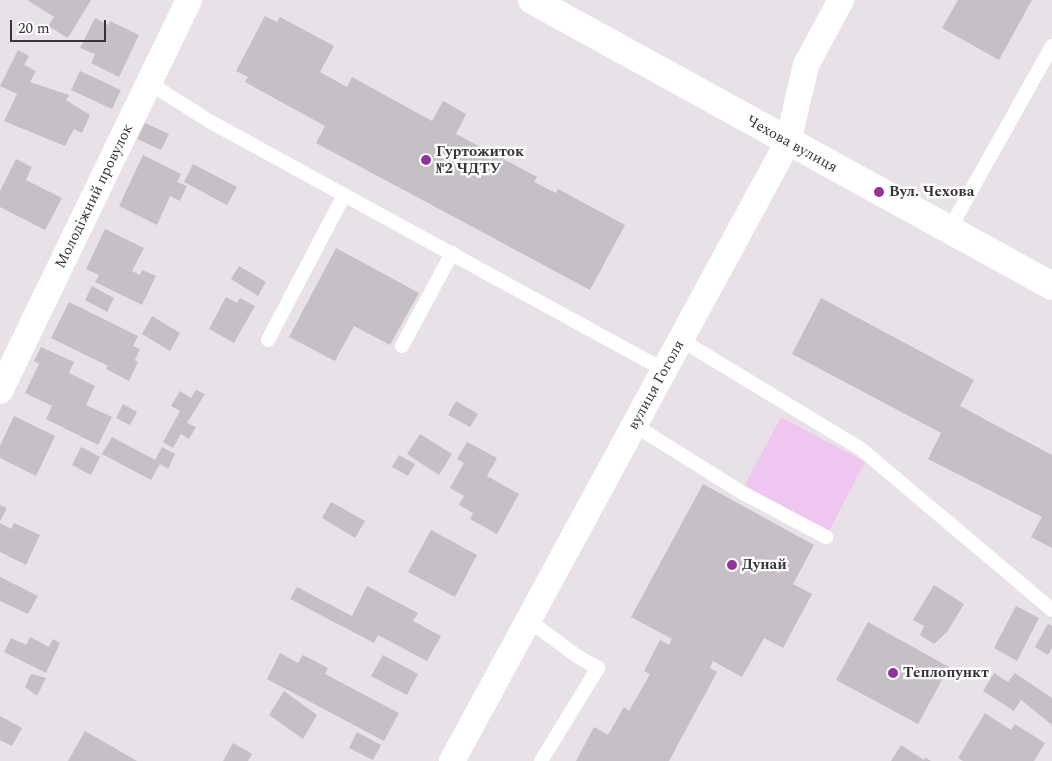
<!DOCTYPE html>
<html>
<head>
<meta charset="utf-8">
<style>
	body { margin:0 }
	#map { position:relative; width:1052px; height:761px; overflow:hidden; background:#e8e2e8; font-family:Spectral,serif }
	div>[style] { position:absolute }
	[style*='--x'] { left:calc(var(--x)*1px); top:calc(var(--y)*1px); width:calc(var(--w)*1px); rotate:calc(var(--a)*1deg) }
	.green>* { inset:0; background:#eec6ef }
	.building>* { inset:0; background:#c6bfc6 }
	.lane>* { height:14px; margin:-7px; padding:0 7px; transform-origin:7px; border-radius:7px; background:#fff }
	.street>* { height:26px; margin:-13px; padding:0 13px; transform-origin:13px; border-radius:13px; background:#fff }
	.secondary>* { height:28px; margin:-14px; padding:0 14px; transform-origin:14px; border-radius:14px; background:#fff }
	.dots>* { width:14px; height:14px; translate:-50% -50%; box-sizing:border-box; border:2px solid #fff; border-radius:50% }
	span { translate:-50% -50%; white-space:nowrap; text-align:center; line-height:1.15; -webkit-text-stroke:4.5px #fff; paint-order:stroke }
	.street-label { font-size:15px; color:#373437 }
	.poi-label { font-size:15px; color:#373437; font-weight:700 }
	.left { translate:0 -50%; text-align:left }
	.scale { position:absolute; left:10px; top:20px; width:96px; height:22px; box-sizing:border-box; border:2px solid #373437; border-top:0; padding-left:6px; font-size:15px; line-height:18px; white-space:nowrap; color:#373437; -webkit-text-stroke:4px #fff; paint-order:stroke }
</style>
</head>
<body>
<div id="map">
	<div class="green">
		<i style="clip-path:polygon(781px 417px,865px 462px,826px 537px,741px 492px)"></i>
	</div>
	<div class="building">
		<i style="clip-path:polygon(27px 0,91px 0,68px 38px,48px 26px,54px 17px)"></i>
		<i style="clip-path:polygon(958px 0,1032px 0,999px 60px,942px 28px)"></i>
		<i style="clip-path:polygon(265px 16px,277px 22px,280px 17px,334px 46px,320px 72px,347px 87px,352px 77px,432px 121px,443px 101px,466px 114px,456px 134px,537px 177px,534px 182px,556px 193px,558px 189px,625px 225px,590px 290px,316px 143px,325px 126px,245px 82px,248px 77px,236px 71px)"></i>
		<i style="clip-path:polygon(95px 18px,108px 25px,110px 21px,139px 35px,119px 77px,91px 63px,95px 54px,80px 48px)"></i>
		<i style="clip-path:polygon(18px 50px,29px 56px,24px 65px,36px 71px,30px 82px,69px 95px,66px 100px,90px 115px,82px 133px,74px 129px,65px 146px,4px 121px,17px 94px,0 86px)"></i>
		<i style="clip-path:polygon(80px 71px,121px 90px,112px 109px,71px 90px)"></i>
		<i style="clip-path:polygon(145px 123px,169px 134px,161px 150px,137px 139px)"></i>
		<i style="clip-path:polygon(143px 155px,181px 174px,177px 182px,187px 186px,180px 201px,170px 196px,157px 225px,119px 206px)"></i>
		<i style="clip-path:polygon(16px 159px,32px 167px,26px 180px,62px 198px,45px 230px,0 207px,0 191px)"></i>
		<i style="clip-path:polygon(193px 164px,237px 187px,227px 205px,184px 182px)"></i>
		<i style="clip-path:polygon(105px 229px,144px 248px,132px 271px,140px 275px,142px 270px,156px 276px,142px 305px,95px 282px,99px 275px,86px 269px)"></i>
		<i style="clip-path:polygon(336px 248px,419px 293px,390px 345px,354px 326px,335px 361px,289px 337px)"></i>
		<i style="clip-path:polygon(239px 266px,266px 282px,258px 296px,231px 279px)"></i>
		<i style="clip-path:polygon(92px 286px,114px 298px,107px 312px,85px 300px)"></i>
		<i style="clip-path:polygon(226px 297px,237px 303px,240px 298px,255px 306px,234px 343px,209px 329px)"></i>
		<i style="clip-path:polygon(821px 298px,974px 380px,960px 406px,1052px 455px,1052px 548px,1031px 537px,1042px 517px,928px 459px,941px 433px,792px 354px)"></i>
		<i style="clip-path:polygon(69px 302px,138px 336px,133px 346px,140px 349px,135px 360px,138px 362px,129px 381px,106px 369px,108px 366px,51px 338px)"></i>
		<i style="clip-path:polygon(152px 316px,180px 333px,170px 351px,142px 334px)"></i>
		<i style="clip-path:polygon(41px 347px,74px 362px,69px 373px,95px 386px,86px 405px,112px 417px,98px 445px,46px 419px,52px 406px,25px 393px,39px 364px,34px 361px)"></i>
		<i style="clip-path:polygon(196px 390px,205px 394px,187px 423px,196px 427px,189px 439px,181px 434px,173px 448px,163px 442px,180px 411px,171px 406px,180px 391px,191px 398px)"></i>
		<i style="clip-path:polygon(456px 401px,478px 414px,470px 427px,448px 415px)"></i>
		<i style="clip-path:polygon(123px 404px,137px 412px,130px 425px,116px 418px)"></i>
		<i style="clip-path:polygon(14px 416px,55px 436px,36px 476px,0 458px,0 446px)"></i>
		<i style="clip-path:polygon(420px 434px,452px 454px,439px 475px,407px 454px)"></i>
		<i style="clip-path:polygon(112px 437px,155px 460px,162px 447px,175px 454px,168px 469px,160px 464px,151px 480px,102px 454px)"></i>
		<i style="clip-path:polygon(467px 442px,497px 458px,487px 476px,519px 494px,497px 534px,470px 519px,473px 513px,459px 505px,464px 496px,450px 488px,464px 463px,457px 459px)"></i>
		<i style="clip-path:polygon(81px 447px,100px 457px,91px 475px,72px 465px)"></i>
		<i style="clip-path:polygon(399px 455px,415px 464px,408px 476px,392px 467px)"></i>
		<i style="clip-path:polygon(703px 484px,814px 545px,793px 584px,812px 594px,783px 648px,764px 638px,742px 677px,713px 661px,710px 668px,717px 672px,669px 761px,576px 761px,594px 727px,608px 735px,624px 707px,629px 711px,650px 674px,644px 671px,660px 640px,669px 645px,672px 639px,631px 617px)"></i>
		<i style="clip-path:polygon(331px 502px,365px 521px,355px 538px,322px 518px)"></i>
		<i style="clip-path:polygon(0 505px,7px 508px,0 521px)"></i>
		<i style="clip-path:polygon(0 523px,11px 529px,14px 523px,40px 535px,26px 565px,0 552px)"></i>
		<i style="clip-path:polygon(431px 530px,477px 555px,455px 597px,408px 572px)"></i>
		<i style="clip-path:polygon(0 577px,38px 596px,28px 614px,0 601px)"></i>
		<i style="clip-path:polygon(934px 585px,964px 604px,947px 632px,934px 644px,920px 635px,924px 626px,913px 620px)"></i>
		<i style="clip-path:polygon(367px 586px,418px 613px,413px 621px,441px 636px,427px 661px,378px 635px,374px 643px,290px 599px,297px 587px,352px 616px)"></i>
		<i style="clip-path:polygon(1016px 606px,1039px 618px,1017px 661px,994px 648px)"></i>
		<i style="clip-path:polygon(868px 622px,949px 667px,918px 724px,836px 680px)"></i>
		<i style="clip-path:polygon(1048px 624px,1052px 626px,1052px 648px,1048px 655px,1035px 647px)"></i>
		<i style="clip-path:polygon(30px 637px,49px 647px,53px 639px,60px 643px,46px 673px,4px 652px,11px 638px,26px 645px)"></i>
		<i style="clip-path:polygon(280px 653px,298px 663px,303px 655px,328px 668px,325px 674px,399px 713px,384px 741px,267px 679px)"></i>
		<i style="clip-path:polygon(383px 655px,418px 674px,407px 695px,371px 676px)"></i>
		<i style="clip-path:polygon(994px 673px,1008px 682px,1015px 673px,1052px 698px,1052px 725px,1021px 700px,1014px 711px,983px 691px)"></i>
		<i style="clip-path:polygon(31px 674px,46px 678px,37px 696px,25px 687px)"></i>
		<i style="clip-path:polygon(284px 691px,317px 715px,303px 739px,269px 715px)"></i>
		<i style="clip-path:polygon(985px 713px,1011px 730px,1015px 724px,1045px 743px,1034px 761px,963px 761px,958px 758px)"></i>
		<i style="clip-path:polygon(0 716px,22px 728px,12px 746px,0 740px)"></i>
		<i style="clip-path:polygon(85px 731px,137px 761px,68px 761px)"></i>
		<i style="clip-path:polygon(357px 732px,381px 745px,373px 760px,349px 748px)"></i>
		<i style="clip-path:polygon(233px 743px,252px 754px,248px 761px,223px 761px)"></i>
		<i style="clip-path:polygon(901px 745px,924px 760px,925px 757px,931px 761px,891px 761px)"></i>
	</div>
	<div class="lane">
		<i style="--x:149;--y:83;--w:71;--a:32.3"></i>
		<i style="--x:209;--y:121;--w:519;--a:28.69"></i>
		<i style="--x:950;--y:228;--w:209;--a:-60.7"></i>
		<i style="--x:268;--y:340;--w:164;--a:-62.3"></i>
		<i style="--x:681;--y:340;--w:210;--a:31.2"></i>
		<i style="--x:861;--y:449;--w:250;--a:40.1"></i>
		<i style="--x:402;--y:346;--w:106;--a:-61.7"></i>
		<i style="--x:634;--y:425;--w:128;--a:32"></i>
		<i style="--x:743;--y:493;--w:94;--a:27.9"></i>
		<i style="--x:528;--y:620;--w:64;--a:36.2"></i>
		<i style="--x:580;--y:658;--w:21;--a:29"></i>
		<i style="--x:598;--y:668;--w:109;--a:121.5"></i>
	</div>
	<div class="street">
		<i style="--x:0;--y:391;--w:434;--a:-64.2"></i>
		<i style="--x:452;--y:761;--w:704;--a:-61.51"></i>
		<i style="--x:788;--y:142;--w:79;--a:-76.8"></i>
		<i style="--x:806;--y:65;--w:74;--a:-61.7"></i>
	</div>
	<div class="secondary">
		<i style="--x:532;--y:0;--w:593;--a:28.81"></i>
	</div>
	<div class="dots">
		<i style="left:426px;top:160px;background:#93329a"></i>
		<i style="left:879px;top:192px;background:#93329a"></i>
		<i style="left:732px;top:565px;background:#93329a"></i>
		<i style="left:893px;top:673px;background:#93329a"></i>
	</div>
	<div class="street-label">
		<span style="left:792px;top:144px;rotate:29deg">Чехова вулиця</span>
		<span style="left:94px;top:196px;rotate:-64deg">Молодіжний провулок</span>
		<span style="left:656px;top:385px;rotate:-61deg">вулиця Гоголя</span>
	</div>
	<div class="poi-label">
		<span class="left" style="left:436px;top:160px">Гуртожиток<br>№2 ЧДТУ</span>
		<span class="left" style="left:889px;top:192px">Вул. Чехова</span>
		<span class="left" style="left:742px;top:565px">Дунай</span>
		<span class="left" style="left:903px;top:673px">Теплопункт</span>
	</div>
	<div class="scale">20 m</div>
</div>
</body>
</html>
